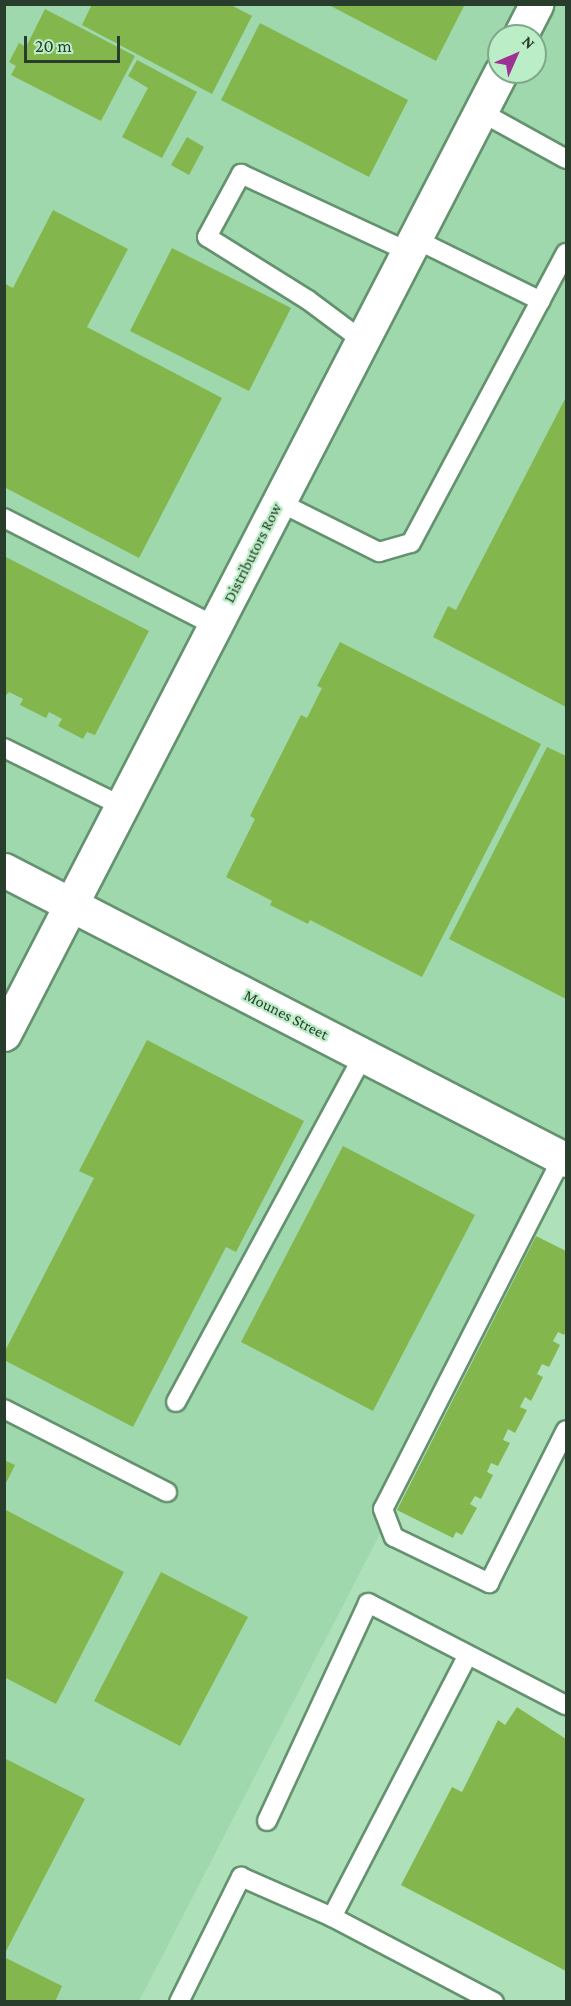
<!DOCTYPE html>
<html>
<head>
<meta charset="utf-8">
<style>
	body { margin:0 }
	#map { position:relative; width:571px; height:2006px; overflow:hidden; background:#aee0b9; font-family:"Crimson Pro",serif }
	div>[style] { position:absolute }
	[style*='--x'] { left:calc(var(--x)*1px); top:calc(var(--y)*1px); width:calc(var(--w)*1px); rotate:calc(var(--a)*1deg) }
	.built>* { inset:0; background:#9fd8ac }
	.building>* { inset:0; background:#83b74d }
	.roads { filter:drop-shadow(2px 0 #64926f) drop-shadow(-2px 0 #64926f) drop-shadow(0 2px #64926f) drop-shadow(0 -2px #64926f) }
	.service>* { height:18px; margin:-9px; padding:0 9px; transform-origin:9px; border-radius:9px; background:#fff }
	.minor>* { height:33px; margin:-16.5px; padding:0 16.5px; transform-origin:16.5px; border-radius:16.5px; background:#fff }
	.secondary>* { height:33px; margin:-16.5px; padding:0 16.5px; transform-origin:16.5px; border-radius:16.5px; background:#fff }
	span { translate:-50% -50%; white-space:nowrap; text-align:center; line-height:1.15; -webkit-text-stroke:4.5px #bbedc6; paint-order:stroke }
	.street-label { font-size:16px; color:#293d2d }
	.frame { position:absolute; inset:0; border:6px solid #293d2d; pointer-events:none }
	.north { position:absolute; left:487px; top:24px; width:60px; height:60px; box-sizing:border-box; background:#bbedc6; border:2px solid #81a789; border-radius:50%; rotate:45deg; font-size:16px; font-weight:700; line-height:24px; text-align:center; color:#293d2d }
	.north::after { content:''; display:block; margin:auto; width:21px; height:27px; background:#9d3294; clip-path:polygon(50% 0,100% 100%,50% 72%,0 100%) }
	.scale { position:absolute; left:24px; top:36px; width:96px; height:27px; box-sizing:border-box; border:3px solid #293d2d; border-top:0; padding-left:8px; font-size:18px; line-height:21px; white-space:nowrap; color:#293d2d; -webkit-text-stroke:4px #bbedc6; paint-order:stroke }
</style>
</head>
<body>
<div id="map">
	<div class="built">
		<i style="clip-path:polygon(evenodd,5px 5px,566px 5px,566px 1173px,139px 2001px,5px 2002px,5px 5px,499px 36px,535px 36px,535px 72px,499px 72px,499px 36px)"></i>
	</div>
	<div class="building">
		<i style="clip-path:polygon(92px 4px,229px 4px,252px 16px,212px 94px,82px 25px)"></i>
		<i style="clip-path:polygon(327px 4px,465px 4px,436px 61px)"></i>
		<i style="clip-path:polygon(45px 9px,135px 56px,101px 121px,11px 75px,16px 66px,9px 62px,19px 43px,26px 47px)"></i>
		<i style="clip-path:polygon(260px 23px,408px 100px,369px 177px,221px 100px)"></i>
		<i style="clip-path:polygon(137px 60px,197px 92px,162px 158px,122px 137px,148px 88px,128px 76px)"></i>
		<i style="clip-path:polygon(187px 137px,204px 147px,189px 175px,171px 165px)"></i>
		<i style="clip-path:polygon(53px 210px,128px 249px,87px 327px,222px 398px,139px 558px,4px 487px,4px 283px,13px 288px)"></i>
		<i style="clip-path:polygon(172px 248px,291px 308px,249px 391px,130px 331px)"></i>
		<i style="clip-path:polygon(566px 397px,566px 707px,433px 637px,448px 606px,456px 610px)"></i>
		<i style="clip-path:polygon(4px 556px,149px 631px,95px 735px,87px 732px,83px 739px,58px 726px,62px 719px,49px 712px,46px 718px,20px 705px,23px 699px,9px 692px,4px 697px)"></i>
		<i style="clip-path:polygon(340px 642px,541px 744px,422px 977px,310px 920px,308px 924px,270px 905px,272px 901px,226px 877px,255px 819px,250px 816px,301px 715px,307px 718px,322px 688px,317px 686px)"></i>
		<i style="clip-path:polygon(547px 747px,566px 756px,566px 999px,449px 939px)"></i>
		<i style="clip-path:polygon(147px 1040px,304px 1121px,236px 1252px,226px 1247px,133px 1427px,4px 1360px,4px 1353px,94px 1178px,79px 1171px)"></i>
		<i style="clip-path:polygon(343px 1146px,475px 1215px,373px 1411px,241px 1342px)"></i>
		<i style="clip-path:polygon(536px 1236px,566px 1251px,566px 1331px,564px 1335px,558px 1332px,553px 1341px,560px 1345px,549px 1367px,542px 1364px,537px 1374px,543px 1377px,531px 1401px,525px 1397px,520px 1407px,527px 1410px,515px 1433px,508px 1429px,503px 1440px,510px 1443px,498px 1466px,491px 1463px,487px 1472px,493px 1475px,481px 1499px,475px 1496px,470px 1504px,477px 1508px,462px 1535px,456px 1532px,453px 1538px,397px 1510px)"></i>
		<i style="clip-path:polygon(4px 1460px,15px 1465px,4px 1487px)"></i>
		<i style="clip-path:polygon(4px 1509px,124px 1572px,56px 1704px,4px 1677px)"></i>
		<i style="clip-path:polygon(161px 1572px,248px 1617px,180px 1746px,94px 1701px)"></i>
		<i style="clip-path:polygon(517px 1707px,566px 1739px,566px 1971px,401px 1885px,452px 1787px,462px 1792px,498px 1720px,505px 1725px)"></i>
		<i style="clip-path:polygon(4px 1758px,85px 1799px,4px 1955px)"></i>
		<i style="clip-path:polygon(6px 1958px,62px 1986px,55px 2002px,5px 2002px)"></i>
	</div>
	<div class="roads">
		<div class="service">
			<i style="--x:481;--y:112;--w:97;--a:28.9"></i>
			<i style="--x:415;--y:239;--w:140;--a:26.2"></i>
			<i style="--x:363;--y:341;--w:69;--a:-143.3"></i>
			<i style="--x:308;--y:300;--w:119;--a:-148"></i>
			<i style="--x:207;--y:237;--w:72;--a:-61.6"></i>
			<i style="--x:241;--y:174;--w:185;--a:24.9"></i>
			<i style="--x:279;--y:502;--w:112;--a:26.6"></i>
			<i style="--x:379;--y:552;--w:33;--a:-16"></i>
			<i style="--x:411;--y:543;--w:329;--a:-61.9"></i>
			<i style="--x:4;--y:518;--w:237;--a:27.1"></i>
			<i style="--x:4;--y:748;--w:131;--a:26.2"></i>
			<i style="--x:562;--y:1158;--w:394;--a:117"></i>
			<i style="--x:383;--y:1509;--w:30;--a:69"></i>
			<i style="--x:394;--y:1537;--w:106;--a:25.8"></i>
			<i style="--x:489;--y:1583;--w:171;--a:-63.3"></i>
			<i style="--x:176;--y:1402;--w:395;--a:-61.6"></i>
			<i style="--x:4;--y:1409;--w:183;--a:27"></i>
			<i style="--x:267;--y:1821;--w:240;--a:-65.1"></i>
			<i style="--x:368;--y:1603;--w:223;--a:27.3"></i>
			<i style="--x:332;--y:1917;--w:183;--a:27.7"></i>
			<i style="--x:179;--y:2002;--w:140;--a:-63.6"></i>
			<i style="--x:241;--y:1877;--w:99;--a:23.7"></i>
			<i style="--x:332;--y:1917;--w:295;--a:-62.6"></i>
		</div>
		<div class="minor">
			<i style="--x:520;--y:36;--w:36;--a:-63"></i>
			<i style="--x:4;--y:1034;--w:1083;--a:-62.68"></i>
		</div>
		<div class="secondary">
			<i style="--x:4;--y:870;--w:632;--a:27.29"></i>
		</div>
	</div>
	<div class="street-label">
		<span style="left:253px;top:553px;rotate:-63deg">Distributors Row</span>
		<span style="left:286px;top:1015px;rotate:27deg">Mounes Street</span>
	</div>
	<div class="frame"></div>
	<div class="north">N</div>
	<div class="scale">20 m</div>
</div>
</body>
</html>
